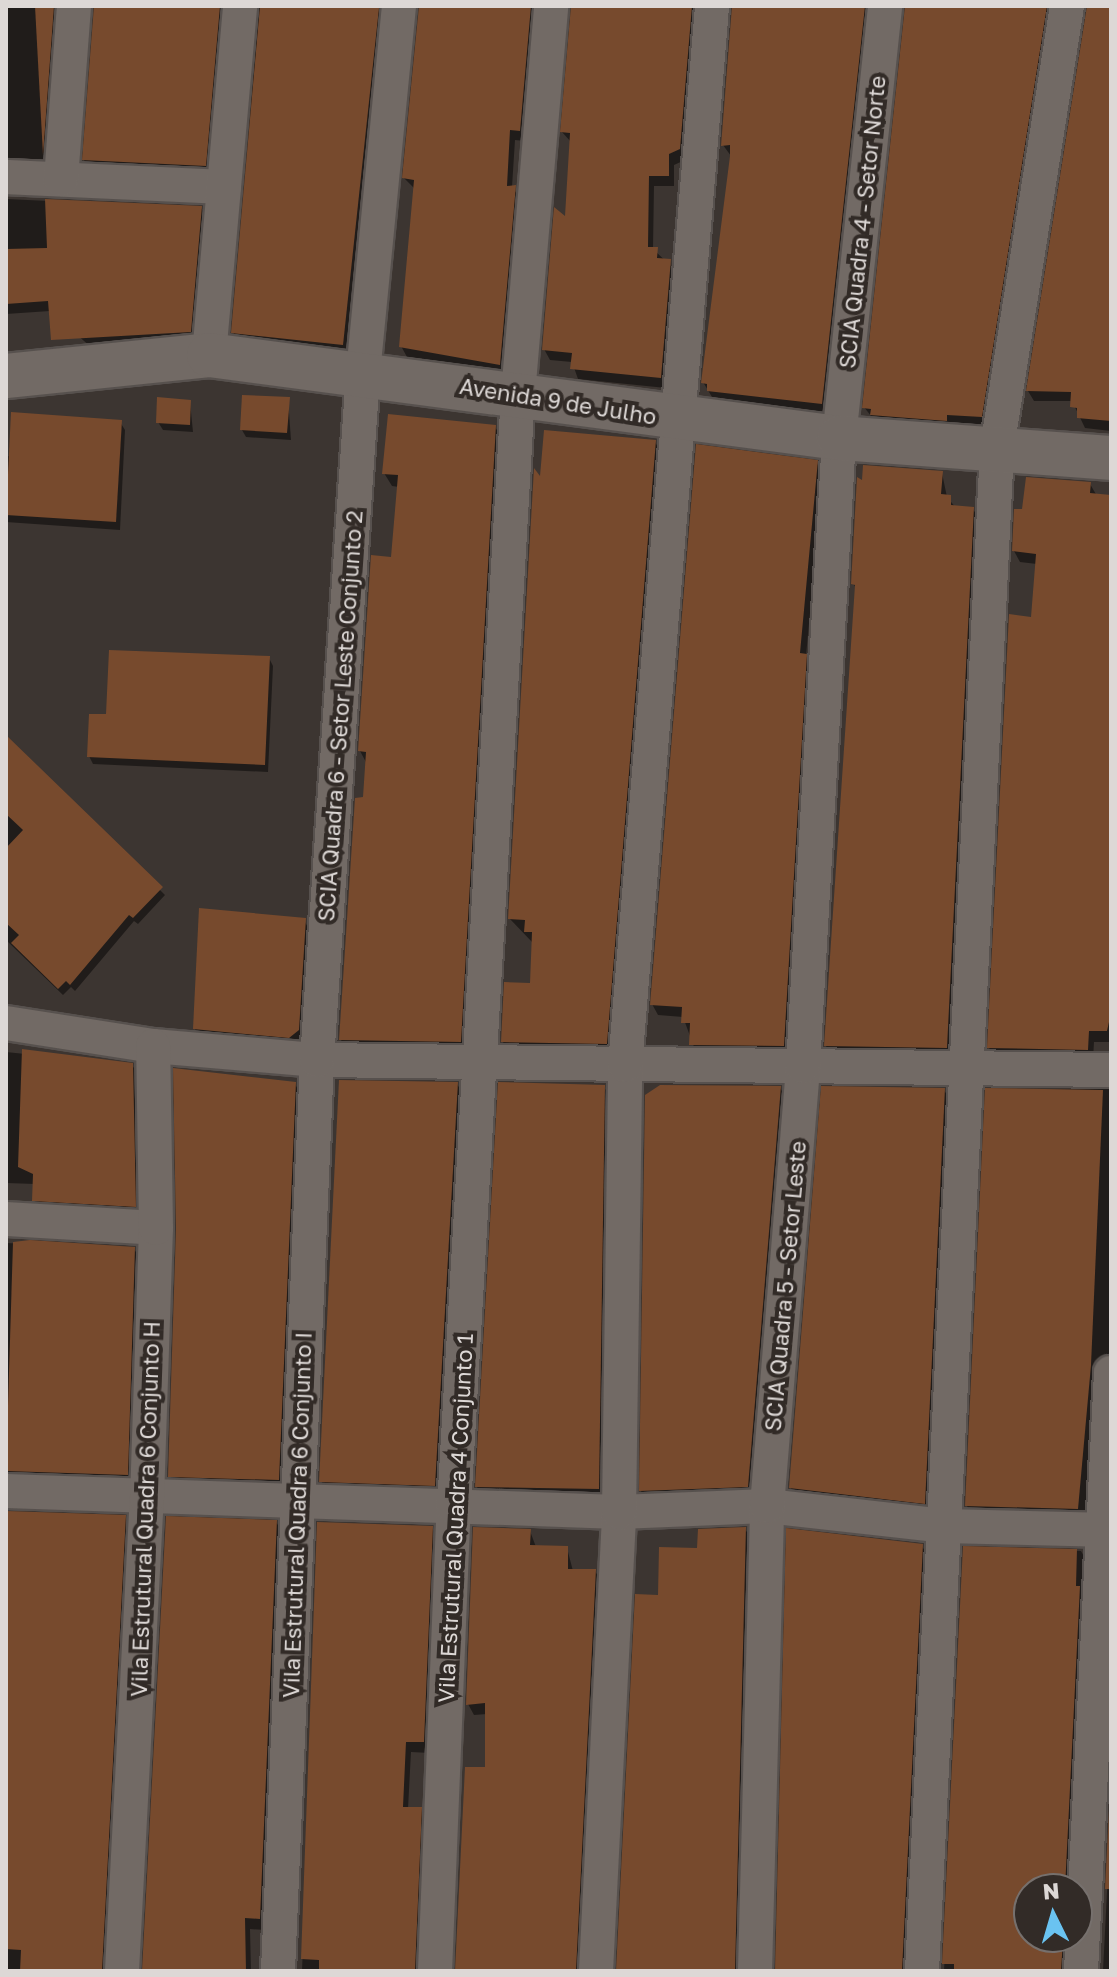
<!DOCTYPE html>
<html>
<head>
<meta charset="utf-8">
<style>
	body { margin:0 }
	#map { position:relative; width:1117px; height:1977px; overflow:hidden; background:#3c3531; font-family:"Golos Text",sans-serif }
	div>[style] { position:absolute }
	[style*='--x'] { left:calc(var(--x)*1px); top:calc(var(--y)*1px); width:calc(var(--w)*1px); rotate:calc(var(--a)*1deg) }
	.shadow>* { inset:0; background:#0007 }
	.building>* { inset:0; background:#774a2d }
	.roads { filter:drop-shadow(2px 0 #57514e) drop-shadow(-2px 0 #57514e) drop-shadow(0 2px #57514e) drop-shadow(0 -2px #57514e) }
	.minor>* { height:34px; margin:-17px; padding:0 17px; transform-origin:17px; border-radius:17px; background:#726a65 }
	.tertiary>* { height:44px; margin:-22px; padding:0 22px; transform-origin:22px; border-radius:22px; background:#726a65 }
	span { translate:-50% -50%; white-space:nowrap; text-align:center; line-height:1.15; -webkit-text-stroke:8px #322b27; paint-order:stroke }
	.street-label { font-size:22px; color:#ddd8d6 }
	.frame { position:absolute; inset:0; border:8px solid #ddd8d6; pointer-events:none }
	.north { position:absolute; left:1013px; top:1873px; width:80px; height:80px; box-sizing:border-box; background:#322b27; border:2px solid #76706d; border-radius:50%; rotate:355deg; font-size:22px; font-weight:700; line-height:32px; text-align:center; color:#ddd8d6 }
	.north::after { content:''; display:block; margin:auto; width:28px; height:36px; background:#6ac3f1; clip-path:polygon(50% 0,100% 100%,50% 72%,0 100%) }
</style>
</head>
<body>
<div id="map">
	<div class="shadow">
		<i style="clip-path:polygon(6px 6px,63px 6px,47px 168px,6px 163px)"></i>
		<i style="clip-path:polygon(95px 6px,232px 6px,211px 176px,90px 170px,84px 160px)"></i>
		<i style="clip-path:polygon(259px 6px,391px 6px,348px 355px,239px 343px,233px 332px)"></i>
		<i style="clip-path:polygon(420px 6px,540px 6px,525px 141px,515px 140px,512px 187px,520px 198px,505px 374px,407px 357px,401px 346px,415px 189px,404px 178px)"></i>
		<i style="clip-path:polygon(573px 6px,703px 6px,685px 160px,674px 165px,674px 186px,654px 186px,653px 249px,676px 271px,666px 388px,578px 379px,572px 362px,550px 360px,544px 349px,567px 221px,571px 142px,562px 132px)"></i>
		<i style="clip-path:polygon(733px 6px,869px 6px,828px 415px,715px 402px,703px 382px,731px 156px,723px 145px)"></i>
		<i style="clip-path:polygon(906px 6px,1056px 6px,987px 426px,878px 425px,864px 407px)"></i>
		<i style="clip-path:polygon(1088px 6px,1111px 6px,1111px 431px,1085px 428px,1072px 401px,1034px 401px,1028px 391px)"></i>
		<i style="clip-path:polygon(6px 199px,201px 208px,207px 218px,196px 342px,92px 348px,50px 311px,6px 314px)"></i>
		<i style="clip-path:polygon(288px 399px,291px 440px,246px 437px,242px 430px)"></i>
		<i style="clip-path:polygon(190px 402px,193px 432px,163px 430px,158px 422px)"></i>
		<i style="clip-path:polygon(120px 422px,125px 430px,120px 530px,6px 522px,6px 457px)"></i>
		<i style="clip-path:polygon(495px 427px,503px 440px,467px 1054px,349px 1053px,341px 1040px,367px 764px,360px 751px,393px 559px,399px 487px,392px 486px,384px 473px)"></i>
		<i style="clip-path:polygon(655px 442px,661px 453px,612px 1054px,509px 1052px,503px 1042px,532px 985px,532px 942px,510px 919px)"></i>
		<i style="clip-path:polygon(816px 462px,823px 473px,806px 656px,812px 667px,789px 1056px,697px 1055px,683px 1017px,658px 1015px,652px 1004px)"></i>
		<i style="clip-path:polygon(942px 473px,947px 497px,956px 508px,973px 509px,980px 521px,953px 1059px,833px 1058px,826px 1046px,857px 590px,853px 583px)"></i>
		<i style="clip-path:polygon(1090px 484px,1097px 496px,1111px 497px,1111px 1042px,1094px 1042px,1093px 1060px,996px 1059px,989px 1048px,1037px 564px,1020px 562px,1014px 551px,1024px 511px)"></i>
		<i style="clip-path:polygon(269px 658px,273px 666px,268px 772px,93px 764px,89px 756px,108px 717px)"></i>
		<i style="clip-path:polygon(6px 737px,165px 895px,138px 924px,134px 921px,75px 991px,71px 987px,63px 995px,6px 940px)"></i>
		<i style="clip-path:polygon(303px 919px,312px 934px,306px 1045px,203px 1044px,195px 1029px)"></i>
		<i style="clip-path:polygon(6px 1052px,132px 1065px,139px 1076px,141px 1217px,40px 1211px,34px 1200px,35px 1184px,6px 1183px)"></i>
		<i style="clip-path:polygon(295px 1084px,302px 1097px,285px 1493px,177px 1489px,170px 1476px)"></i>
		<i style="clip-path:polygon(457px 1084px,463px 1094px,440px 1495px,327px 1491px,321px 1481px)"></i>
		<i style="clip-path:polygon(604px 1087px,610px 1097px,604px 1499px,483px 1497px,477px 1487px)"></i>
		<i style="clip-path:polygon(780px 1088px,788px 1101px,755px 1500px,649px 1504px,641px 1491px)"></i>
		<i style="clip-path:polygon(1111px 1089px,1111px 1368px,1090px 1520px,973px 1517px,967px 1506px,987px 1090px)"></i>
		<i style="clip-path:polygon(944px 1090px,950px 1100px,930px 1513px,796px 1498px,791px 1488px)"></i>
		<i style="clip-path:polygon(6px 1243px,134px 1249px,141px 1260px,133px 1486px,10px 1477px,6px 1471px)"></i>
		<i style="clip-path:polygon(6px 1512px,125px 1517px,131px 1528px,108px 1971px,6px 1971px)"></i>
		<i style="clip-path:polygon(276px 1522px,283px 1533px,266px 1930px,250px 1929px,251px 1971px,144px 1971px)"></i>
		<i style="clip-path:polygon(319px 1524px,432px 1528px,438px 1539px,430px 1753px,411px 1752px,408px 1809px,421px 1809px,427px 1820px,421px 1971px,302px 1971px)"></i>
		<i style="clip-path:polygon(745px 1529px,752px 1540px,741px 1971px,618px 1971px,660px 1597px,699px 1551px)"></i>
		<i style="clip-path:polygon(530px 1531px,536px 1547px,567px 1548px,573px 1571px,595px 1571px,601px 1582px,582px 1971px,457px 1971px,487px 1769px,487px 1714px,474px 1715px,468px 1704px)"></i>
		<i style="clip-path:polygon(922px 1546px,928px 1557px,908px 1971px,777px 1971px)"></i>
		<i style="clip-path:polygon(965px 1548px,1081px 1551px,1087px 1562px,1071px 1889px,1029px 1889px,1029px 1937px,1069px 1937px,1067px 1971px,944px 1971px)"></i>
		<i style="clip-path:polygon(1111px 1812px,1111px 1971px,1103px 1971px)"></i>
	</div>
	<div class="building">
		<i style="clip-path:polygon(35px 6px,54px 6px,43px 155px)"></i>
		<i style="clip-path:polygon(94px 6px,220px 6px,206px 166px,82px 160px)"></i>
		<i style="clip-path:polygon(260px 6px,379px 8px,343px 345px,231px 333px)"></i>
		<i style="clip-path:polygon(419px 6px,531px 6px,520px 131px,510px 130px,507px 186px,516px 185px,500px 365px,399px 347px,414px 180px,402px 178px)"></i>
		<i style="clip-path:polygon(571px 6px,692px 6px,680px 149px,669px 154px,669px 176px,649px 176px,648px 247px,658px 247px,657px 258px,671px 259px,661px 378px,570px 369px,572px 353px,542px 350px,554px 207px,565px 216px,570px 133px,560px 132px)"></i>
		<i style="clip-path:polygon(732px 6px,865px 6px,822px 404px,707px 391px,707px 384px,701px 383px,730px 156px,730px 145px,721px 146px)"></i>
		<i style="clip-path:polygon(905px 6px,1047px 6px,982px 417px,947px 415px,947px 421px,870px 415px,871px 409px,862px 408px)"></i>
		<i style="clip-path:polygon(1087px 6px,1111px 6px,1111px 421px,1077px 418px,1077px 408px,1070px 407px,1071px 392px,1026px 391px)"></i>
		<i style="clip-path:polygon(45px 199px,202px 206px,191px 332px,51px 340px,48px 301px,6px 304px,6px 249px,47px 248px)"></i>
		<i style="clip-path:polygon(242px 395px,290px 397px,287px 433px,240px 430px)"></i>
		<i style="clip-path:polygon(157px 397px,191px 400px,190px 425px,156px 423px)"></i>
		<i style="clip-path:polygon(11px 412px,122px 420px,116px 522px,6px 515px)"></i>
		<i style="clip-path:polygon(388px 414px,496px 425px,461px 1042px,339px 1040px,355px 798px,363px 797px,366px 752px,358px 751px,371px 555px,391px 557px,398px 475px,382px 474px)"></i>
		<i style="clip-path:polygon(544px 430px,656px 440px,607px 1044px,501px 1042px,504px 982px,530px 983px,532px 932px,524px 932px,525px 920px,508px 919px,534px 468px,540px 476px)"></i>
		<i style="clip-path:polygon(696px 444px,818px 460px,800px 653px,807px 654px,784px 1046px,689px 1045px,690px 1023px,681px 1023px,682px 1007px,650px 1005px)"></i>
		<i style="clip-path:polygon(863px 465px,943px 471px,941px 494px,951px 495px,951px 505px,974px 507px,947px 1048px,824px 1046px,855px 585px,851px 584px,857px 477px,862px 480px)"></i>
		<i style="clip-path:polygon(1026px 477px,1091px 482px,1090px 493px,1111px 495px,1111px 1013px,1107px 1031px,1089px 1031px,1088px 1050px,987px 1048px,1009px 614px,1031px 617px,1036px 554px,1012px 551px,1014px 509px,1022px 509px)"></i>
		<i style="clip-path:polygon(109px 650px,270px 656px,265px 765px,87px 757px,89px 714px,106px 714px)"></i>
		<i style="clip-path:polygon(6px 735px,163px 887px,133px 918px,129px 915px,70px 985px,66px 981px,58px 989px,11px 943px,19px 935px,6px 923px,6px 848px,23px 830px,6px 814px)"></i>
		<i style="clip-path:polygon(199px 908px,306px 918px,299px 1030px,289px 1038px,193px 1029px)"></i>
		<i style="clip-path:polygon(22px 1049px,133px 1063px,136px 1207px,32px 1201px,33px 1174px,18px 1167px)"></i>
		<i style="clip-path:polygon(173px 1068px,296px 1082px,279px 1480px,168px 1477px,176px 1229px)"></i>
		<i style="clip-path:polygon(339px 1080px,458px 1082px,435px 1486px,319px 1482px)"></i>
		<i style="clip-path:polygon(498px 1082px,605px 1085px,599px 1489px,475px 1487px)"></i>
		<i style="clip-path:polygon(660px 1085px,781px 1086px,748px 1487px,639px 1491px,645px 1095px)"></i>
		<i style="clip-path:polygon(821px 1086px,945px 1088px,925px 1504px,789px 1488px)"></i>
		<i style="clip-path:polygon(985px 1088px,1103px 1090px,1091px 1365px,1078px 1509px,965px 1506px)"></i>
		<i style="clip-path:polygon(30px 1240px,135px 1247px,128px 1475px,6px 1471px,13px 1242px)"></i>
		<i style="clip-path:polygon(6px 1511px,126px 1515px,102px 1971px,20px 1971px,21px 1950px,6px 1949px)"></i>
		<i style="clip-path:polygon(166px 1516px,277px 1520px,260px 1919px,245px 1918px,246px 1971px,142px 1971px)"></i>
		<i style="clip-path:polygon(317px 1522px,433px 1526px,424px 1742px,406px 1742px,403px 1807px,422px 1807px,415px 1971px,319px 1971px,319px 1960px,301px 1959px)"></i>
		<i style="clip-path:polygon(473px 1527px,531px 1529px,530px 1545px,568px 1546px,568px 1569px,596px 1569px,576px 1971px,455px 1971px,465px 1767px,485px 1767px,485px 1703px,466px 1705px)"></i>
		<i style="clip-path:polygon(746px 1527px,735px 1971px,616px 1971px,635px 1594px,658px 1595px,659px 1547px,697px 1548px,698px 1529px)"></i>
		<i style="clip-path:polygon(786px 1528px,923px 1544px,902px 1971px,775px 1971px)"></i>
		<i style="clip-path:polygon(963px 1546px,1077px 1549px,1076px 1586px,1080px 1586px,1065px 1889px,1029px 1889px,1029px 1937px,1063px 1940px,1061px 1971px,954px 1971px,954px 1964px,942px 1964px)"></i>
		<i style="clip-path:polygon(1111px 1772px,1111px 1889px,1105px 1889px)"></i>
	</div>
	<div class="roads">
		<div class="minor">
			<i style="--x:6;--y:177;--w:218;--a:2.6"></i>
			<i style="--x:61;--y:179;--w:173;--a:-85.7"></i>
			<i style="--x:209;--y:355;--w:350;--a:-84.9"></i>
			<i style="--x:6;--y:1023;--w:149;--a:8.9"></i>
			<i style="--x:153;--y:1046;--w:165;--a:4.9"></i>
			<i style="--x:317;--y:1060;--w:794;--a:0.72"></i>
			<i style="--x:6;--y:1219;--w:150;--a:3.4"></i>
			<i style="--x:6;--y:1491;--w:613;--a:1.96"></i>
			<i style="--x:619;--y:1512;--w:148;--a:-2.3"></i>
			<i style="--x:767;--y:1506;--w:178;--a:6.4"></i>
			<i style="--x:944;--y:1526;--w:167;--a:1.4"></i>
			<i style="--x:122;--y:1971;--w:473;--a:-87"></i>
			<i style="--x:147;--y:1499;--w:271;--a:-88.1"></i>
			<i style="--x:156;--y:1228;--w:182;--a:-90.9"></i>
			<i style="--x:278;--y:1971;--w:912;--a:-87.55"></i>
			<i style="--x:317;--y:1060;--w:689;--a:-86.17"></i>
			<i style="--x:363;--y:373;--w:369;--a:-84.4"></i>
			<i style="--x:435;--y:1971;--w:464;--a:-87.7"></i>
			<i style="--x:454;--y:1507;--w:1115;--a:-86.71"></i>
			<i style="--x:518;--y:394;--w:389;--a:-85.1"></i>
			<i style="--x:596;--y:1971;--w:460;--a:-87.1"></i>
			<i style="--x:619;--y:1512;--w:447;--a:-89.2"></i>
			<i style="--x:625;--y:1065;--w:1063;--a:-85.3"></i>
			<i style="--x:755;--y:1971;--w:465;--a:-88.5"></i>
			<i style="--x:767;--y:1506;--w:441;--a:-85.3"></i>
			<i style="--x:803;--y:1066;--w:629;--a:-86.72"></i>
			<i style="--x:839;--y:438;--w:434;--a:-83.9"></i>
			<i style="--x:922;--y:1971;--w:1525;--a:-87.18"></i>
			<i style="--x:997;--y:448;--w:448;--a:-81"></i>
			<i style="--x:1081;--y:1971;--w:599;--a:-87.13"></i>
		</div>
		<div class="tertiary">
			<i style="--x:6;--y:376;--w:204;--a:-5.9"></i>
			<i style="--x:209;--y:355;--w:635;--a:7.51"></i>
			<i style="--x:839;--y:438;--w:273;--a:4.2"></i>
		</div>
	</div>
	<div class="street-label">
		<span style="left:862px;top:222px;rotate:-84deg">SCIA Quadra 4 - Setor Norte</span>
		<span style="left:558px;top:401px;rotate:9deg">Avenida 9 de Julho</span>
		<span style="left:340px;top:716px;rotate:-86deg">SCIA Quadra 6 - Setor Leste Conjunto 2</span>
		<span style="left:785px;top:1286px;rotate:-85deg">SCIA Quadra 5 - Setor Leste</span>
		<span style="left:145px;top:1509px;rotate:-88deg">Vila Estrutural Quadra 6 Conjunto H</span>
		<span style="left:297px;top:1515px;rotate:-88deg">Vila Estrutural Quadra 6 Conjunto I</span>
		<span style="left:455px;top:1518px;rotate:-87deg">Vila Estrutural Quadra 4 Conjunto 1</span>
	</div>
	<div class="frame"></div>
	<div class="north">N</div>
</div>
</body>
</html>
